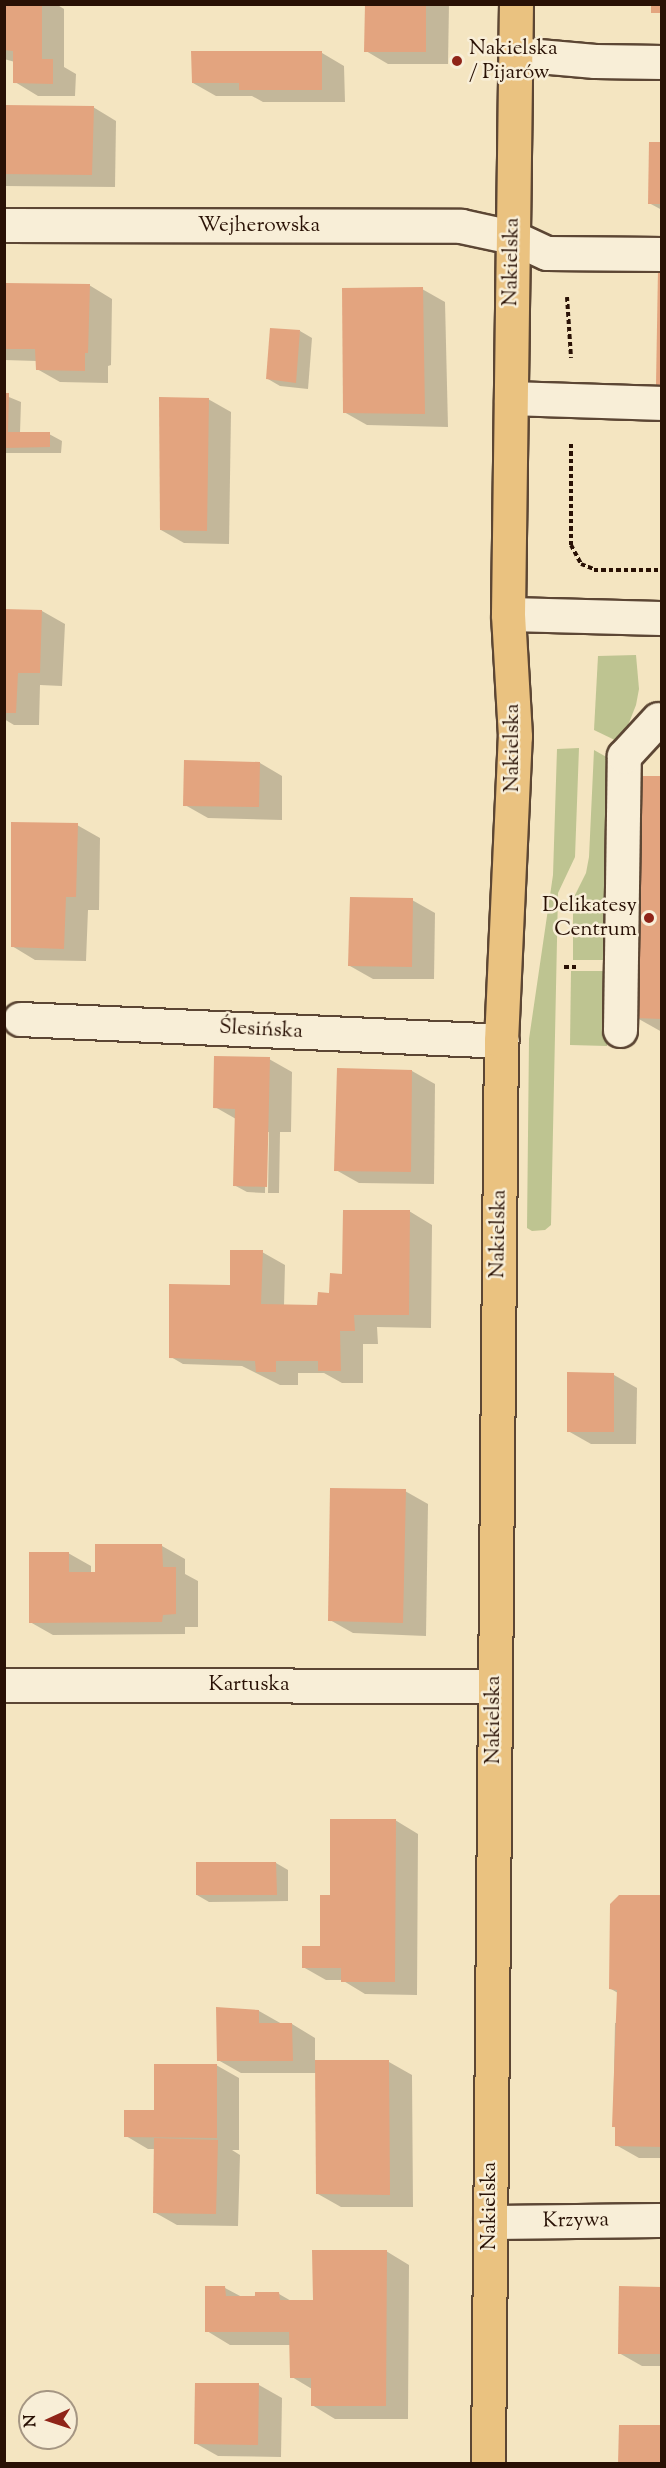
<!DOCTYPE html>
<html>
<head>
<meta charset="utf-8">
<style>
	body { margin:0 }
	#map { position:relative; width:666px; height:2468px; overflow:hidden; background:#f4e5c1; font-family:"Sorts Mill Goudy",serif }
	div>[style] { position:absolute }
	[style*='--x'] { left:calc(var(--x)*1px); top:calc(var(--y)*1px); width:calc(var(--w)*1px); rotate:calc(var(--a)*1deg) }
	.green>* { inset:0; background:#bec491 }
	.shadow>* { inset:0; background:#0003 }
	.building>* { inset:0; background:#e3a47f }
	.path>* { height:4px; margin-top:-2px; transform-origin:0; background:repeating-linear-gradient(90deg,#291105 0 4.5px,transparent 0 7.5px) }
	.roads { filter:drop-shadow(2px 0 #5c4634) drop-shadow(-2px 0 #5c4634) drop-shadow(0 2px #5c4634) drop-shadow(0 -2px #5c4634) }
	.minor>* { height:33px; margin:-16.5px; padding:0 16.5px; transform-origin:16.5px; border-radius:16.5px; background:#f8eed7 }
	.major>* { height:33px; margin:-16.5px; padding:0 16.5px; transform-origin:16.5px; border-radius:16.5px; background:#eac280 }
	.dots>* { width:16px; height:16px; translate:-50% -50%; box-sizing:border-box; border:3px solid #f8eed7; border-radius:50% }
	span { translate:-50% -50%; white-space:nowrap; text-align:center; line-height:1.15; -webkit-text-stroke:5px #f8eed7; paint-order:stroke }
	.poi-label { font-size:21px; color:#291105 }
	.left { translate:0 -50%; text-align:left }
	.right { translate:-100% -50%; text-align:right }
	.street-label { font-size:21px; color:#291105 }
	.frame { position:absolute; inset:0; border:6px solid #291105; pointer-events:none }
	.north { position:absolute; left:18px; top:2390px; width:60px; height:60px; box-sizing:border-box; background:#f8eed7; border:2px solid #a59683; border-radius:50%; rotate:267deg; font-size:16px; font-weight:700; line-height:24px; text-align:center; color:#291105 }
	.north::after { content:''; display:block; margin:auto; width:21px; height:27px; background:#8f2418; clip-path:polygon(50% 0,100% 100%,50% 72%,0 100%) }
</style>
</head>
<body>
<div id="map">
	<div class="green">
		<i style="clip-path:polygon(636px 655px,639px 689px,636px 705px,621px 743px,594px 730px,598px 656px)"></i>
		<i style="clip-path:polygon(579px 748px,575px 857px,558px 893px,551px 1225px,545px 1230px,532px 1231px,527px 1228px,529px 1039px,553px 875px,557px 749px)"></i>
		<i style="clip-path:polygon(594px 750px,610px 759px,607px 960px,573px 960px,573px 899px,586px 873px,589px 857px)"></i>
		<i style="clip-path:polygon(571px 971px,607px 971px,607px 1046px,570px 1045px)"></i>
	</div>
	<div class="shadow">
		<i style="clip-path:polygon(4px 4px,56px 4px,64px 9px,64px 67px,76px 74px,75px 96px,38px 96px,15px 82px,15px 62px,4px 59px)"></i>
		<i style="clip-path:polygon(366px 4px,449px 4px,448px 64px,388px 64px,366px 51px)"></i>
		<i style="clip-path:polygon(322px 53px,344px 66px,345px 102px,263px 102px,252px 96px,216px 96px,193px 83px)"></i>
		<i style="clip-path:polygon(4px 106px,93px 107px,116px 121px,115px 187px,4px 186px)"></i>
		<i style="clip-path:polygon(662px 143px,662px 210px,649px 203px)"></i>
		<i style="clip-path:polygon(4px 284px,89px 285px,112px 299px,111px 365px,108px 366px,108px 383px,60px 382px,37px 369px,37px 361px,4px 360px)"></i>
		<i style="clip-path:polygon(422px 289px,445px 302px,448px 427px,367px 425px,344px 412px)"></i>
		<i style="clip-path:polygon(300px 331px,312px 338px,308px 389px,280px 386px,268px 379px)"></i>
		<i style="clip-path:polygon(4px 395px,21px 402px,20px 433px,49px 434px,62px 441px,61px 453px,4px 453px)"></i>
		<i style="clip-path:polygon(208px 399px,231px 412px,229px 544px,184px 543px,161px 530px)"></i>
		<i style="clip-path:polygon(4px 610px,42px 611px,65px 624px,62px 686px,40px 685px,39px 725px,14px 725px,4px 719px)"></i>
		<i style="clip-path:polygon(260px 763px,282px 776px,282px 820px,208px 818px,185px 805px)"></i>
		<i style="clip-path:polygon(662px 778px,662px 1032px,637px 1018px)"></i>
		<i style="clip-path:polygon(77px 825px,100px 838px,99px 910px,88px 910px,86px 961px,35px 960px,12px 946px)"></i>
		<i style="clip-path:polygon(412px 900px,435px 913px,434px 979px,373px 979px,350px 966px)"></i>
		<i style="clip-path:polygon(269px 1059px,292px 1072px,291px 1132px,280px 1132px,279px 1193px,268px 1193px,269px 1132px,266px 1132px,265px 1193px,247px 1192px,234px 1185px,236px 1119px,215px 1107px)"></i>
		<i style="clip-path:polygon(339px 1070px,412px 1071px,435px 1084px,434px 1184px,359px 1183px,336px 1170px)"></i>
		<i style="clip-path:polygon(409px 1211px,432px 1225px,431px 1328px,377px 1327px,378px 1344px,363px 1344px,363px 1383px,342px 1383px,324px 1373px,298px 1373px,298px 1385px,280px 1385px,242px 1366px,183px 1364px,171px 1357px,229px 1286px,262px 1252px,285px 1265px,284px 1306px,318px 1307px,344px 1275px)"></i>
		<i style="clip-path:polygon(614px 1375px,637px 1388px,636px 1444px,591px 1444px,568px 1431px)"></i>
		<i style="clip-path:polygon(405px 1491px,428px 1504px,426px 1636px,353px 1633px,330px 1620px)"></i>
		<i style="clip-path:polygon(162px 1546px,185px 1559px,185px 1574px,198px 1581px,198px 1627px,185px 1627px,185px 1634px,53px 1635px,30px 1622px,68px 1553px,91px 1566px,91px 1574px)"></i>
		<i style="clip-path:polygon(395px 1820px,418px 1834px,417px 1995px,365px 1994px,342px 1980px,326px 1980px,303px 1967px,322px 1947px,332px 1896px)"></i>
		<i style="clip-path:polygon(198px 1863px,276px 1863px,288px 1870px,288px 1901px,209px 1902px,197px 1895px)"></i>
		<i style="clip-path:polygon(662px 1897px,662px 2158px,639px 2158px,616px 2145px,616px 2128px,613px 2126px,615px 2023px,622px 2023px,618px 1993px,611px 1989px)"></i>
		<i style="clip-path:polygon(240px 2011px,259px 2011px,282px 2024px,292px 2024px,315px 2038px,315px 2062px,389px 2062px,412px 2075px,413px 2207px,341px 2207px,318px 2194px,317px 2073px,241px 2073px,218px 2060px)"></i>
		<i style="clip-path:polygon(216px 2065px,239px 2078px,239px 2150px,232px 2150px,240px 2155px,238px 2226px,177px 2225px,154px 2212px,155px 2149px,148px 2149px,126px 2136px)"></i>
		<i style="clip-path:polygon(386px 2251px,409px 2265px,408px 2419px,335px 2419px,312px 2405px,312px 2389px,292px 2377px,291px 2345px,230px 2345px,207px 2331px,225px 2288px,242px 2297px,279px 2294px,293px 2302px,314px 2302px)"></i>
		<i style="clip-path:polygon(662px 2288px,662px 2366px,642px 2366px,619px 2353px)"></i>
		<i style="clip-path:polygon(259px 2385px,282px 2398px,281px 2457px,218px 2456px,195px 2443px)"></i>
	</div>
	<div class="building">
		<i style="clip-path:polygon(4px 4px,42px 4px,42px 59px,53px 59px,53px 84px,13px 83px,13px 51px,4px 50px)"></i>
		<i style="clip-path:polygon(365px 4px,426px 4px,426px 52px,364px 52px)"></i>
		<i style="clip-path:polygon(651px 4px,662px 4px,662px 13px,651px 13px)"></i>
		<i style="clip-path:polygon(191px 51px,322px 51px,322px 90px,239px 90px,239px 83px,192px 83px)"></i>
		<i style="clip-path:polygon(4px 105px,94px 106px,92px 175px,4px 174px)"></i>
		<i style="clip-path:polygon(649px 142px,662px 142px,662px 204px,648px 204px)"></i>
		<i style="clip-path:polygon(658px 268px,662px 268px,662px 385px,656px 385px)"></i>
		<i style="clip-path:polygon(4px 283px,90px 284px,88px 353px,85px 353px,85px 371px,36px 370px,35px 349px,4px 349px)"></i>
		<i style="clip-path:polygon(423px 287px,425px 414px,343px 413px,342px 288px)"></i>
		<i style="clip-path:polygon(270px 328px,300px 330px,296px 383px,266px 379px)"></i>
		<i style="clip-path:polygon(4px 393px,9px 393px,8px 432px,50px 432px,50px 447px,4px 448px)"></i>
		<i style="clip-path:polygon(159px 397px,209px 398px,207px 531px,160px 530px)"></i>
		<i style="clip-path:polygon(4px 609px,42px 610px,40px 673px,18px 673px,16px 713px,4px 713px)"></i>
		<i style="clip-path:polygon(184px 760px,260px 762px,259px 807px,183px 806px)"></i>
		<i style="clip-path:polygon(638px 776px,662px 776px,662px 1019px,635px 1018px)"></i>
		<i style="clip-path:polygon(11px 822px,78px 823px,76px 897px,66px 897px,64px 949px,11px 947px)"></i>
		<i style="clip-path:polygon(350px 897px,413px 898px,412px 967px,348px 966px)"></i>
		<i style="clip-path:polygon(214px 1056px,270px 1057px,267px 1187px,233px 1186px,235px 1109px,213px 1108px)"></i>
		<i style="clip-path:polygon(337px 1068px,412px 1070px,411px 1172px,334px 1171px)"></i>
		<i style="clip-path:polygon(343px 1210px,410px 1210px,409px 1315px,354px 1315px,355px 1331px,340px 1331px,341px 1371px,318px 1371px,318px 1361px,276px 1361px,276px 1372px,256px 1372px,255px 1361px,169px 1358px,169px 1284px,230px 1285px,230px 1250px,263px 1250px,261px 1304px,317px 1305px,318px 1292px,329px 1293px,330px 1273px,342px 1274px)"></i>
		<i style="clip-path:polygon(567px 1372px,614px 1373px,614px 1432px,567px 1432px)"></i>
		<i style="clip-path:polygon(330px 1488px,406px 1489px,403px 1623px,328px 1621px)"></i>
		<i style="clip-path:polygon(95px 1544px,162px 1544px,163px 1567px,176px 1567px,176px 1614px,163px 1615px,162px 1622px,29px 1623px,29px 1552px,69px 1552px,69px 1572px,95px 1572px)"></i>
		<i style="clip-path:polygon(330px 1819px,396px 1819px,395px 1982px,341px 1982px,341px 1968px,302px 1968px,302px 1946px,320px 1946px,320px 1895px,330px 1895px)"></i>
		<i style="clip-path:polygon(196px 1862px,276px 1862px,277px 1895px,196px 1895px)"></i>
		<i style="clip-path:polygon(619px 1895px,662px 1895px,662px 2147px,615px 2146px,615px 2127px,612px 2127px,617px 1990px,609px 1989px,610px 1904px)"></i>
		<i style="clip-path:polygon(216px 2007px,259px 2010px,259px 2023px,292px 2023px,293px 2061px,217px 2061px)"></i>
		<i style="clip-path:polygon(315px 2060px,389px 2060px,390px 2195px,316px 2194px)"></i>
		<i style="clip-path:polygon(154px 2064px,217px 2064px,217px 2138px,124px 2137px,124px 2110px,154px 2110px)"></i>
		<i style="clip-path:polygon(154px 2138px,218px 2140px,216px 2214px,153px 2213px)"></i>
		<i style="clip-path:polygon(312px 2250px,387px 2250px,386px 2406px,311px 2406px,311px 2378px,290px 2378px,289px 2332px,205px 2332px,205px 2286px,225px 2286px,226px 2296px,255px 2296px,255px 2292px,279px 2292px,280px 2300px,313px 2300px)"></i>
		<i style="clip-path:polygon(619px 2286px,662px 2287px,662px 2354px,618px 2354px)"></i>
		<i style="clip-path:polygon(195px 2383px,259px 2383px,258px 2445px,194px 2444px)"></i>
		<i style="clip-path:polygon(619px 2425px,662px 2425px,662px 2464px,618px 2464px)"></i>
	</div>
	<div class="path">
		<i style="--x:567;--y:297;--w:61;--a:86.2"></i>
		<i style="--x:571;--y:444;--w:101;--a:90"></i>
		<i style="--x:571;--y:545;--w:21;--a:62"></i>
		<i style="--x:581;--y:564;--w:14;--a:21"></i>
		<i style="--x:594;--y:570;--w:68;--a:0"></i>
		<i style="--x:564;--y:967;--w:14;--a:0"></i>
	</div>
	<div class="roads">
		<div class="minor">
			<i style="--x:516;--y:54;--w:79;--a:5.1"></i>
			<i style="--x:595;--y:61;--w:67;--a:0.9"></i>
			<i style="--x:4;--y:225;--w:457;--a:0.1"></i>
			<i style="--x:461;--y:226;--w:52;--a:12.2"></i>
			<i style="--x:512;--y:237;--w:38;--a:25"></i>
			<i style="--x:547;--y:253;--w:115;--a:0.5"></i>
			<i style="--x:511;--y:398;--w:151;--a:1.9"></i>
			<i style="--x:508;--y:614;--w:154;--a:1.5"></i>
			<i style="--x:20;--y:1019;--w:482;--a:2.6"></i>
			<i style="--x:620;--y:1030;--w:274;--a:-89.2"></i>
			<i style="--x:624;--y:756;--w:50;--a:-47.4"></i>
			<i style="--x:4;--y:1685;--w:490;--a:0.1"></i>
			<i style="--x:490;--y:2222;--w:172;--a:-0.7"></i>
		</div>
		<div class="major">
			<i style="--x:488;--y:2464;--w:1423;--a:-89.48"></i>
			<i style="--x:501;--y:1041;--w:305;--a:-87.4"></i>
			<i style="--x:515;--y:736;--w:122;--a:-93.3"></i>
			<i style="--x:508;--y:614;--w:610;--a:-89.25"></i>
		</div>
	</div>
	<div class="dots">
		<i style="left:457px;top:61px;background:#8f2418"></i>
		<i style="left:649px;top:918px;background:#8f2418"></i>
	</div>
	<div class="poi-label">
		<span class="left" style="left:469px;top:61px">Nakielska<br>/ Pijarów</span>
		<span class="right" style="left:637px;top:918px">Delikatesy<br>Centrum</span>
	</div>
	<div class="street-label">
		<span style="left:259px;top:226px">Wejherowska</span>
		<span style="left:512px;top:262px;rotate:-89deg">Nakielska</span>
		<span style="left:513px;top:748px;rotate:-90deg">Nakielska</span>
		<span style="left:261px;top:1030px;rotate:3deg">Ślesińska</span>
		<span style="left:499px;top:1234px;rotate:-89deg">Nakielska</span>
		<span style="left:249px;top:1685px">Kartuska</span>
		<span style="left:494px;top:1720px;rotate:-90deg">Nakielska</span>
		<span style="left:490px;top:2206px;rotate:-90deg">Nakielska</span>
		<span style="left:576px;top:2221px;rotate:-1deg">Krzywa</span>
	</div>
	<div class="frame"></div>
	<div class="north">N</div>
</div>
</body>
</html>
